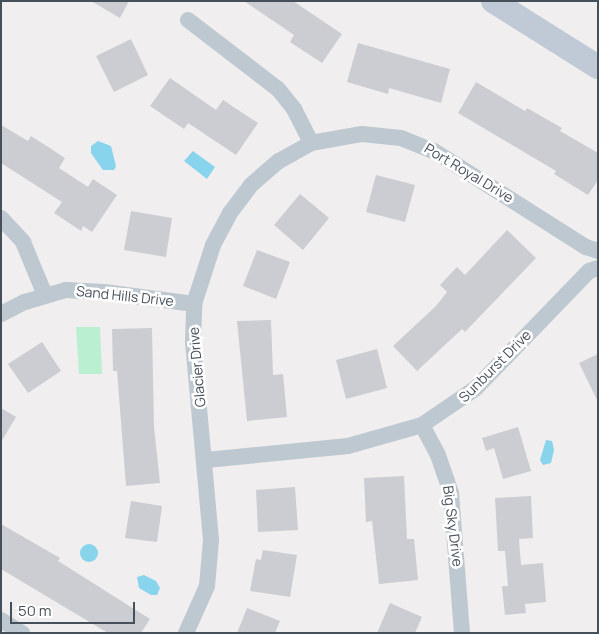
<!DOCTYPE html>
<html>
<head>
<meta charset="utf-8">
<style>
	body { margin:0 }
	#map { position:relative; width:599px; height:634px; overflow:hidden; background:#f0eeee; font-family:Manrope,sans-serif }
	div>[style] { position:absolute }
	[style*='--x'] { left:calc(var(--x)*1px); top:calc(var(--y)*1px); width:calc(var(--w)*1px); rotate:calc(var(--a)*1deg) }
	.green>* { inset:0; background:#bbefd1 }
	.water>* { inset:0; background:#88d4ec }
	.round { border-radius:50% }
	.building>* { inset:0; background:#cbcdd3 }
	.street>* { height:16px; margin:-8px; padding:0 8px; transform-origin:8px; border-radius:8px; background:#bec8d0 }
	.secondary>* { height:24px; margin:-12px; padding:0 12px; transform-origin:12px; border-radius:12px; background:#c0cad7 }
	span { translate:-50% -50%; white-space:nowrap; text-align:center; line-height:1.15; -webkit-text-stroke:5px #fff; paint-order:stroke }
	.street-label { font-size:14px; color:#46505b }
	.frame { position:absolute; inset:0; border:2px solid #46505b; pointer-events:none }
	.scale { position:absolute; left:10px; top:602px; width:125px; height:22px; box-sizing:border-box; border:2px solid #46505b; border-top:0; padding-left:6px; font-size:15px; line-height:18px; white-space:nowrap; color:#46505b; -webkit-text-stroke:4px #fff; paint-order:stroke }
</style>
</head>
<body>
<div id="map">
	<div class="green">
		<i style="clip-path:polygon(76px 327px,100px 327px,102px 374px,79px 374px)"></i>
	</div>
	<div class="water">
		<i style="clip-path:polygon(98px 141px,111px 146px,116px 166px,114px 170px,103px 170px,91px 153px,91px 146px)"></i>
		<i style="clip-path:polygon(193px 151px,215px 167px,207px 179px,184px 161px)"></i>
		<i style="clip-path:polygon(546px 440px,552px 441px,554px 450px,551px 463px,543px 465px,540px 460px)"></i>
		<i class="round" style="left:80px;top:544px;width:18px;height:18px"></i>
		<i style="clip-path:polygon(144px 575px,156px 581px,160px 588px,157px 595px,151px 595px,139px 588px,137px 577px)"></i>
	</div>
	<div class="building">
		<i style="clip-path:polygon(91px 1px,129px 1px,120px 18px)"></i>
		<i style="clip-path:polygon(244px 1px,293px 1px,342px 34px,322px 63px,290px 42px,294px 35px)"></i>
		<i style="clip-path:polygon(131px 39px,148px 75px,114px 92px,96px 56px)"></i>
		<i style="clip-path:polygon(358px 43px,450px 69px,441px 103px,389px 88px,388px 94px,347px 82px)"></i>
		<i style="clip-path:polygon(170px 78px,216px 110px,223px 100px,258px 123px,236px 155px,188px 123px,184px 129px,150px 106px)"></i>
		<i style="clip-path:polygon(476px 82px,525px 111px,527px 108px,562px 128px,560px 131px,598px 153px,598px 180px,588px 195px,554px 174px,556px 171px,458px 113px)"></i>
		<i style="clip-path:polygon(1px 125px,28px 141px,31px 136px,65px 158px,59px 168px,88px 187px,93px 179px,117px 195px,92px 232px,83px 226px,81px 231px,54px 213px,62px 202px,1px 163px)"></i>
		<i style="clip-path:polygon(376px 175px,415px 185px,405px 222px,366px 212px)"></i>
		<i style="clip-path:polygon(300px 194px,329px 218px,303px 250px,274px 225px)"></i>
		<i style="clip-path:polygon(131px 211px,172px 218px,166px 257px,124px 250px)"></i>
		<i style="clip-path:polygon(507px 230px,536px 258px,465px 332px,462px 329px,417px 371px,393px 346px,436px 306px,447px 292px,440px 285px,457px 267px,465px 275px)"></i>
		<i style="clip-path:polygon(257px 250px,290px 262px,276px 299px,243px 286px)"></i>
		<i style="clip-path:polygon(271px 320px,273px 375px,283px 374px,287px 417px,247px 421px,237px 321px)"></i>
		<i style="clip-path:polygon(152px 328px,154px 427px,160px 483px,126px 486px,117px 371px,113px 371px,112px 329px)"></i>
		<i style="clip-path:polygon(42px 342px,61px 371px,28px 393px,8px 364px)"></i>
		<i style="clip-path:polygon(377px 349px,387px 388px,346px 399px,336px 360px)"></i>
		<i style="clip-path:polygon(598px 354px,598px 402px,579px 363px)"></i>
		<i style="clip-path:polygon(1px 408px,16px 417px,1px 442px)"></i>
		<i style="clip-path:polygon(518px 427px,531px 471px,503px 479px,494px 448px,486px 451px,482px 438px)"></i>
		<i style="clip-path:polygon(404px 476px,407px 539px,414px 539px,418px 580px,379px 584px,372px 521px,366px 522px,364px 478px)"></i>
		<i style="clip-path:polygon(295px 487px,298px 530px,258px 532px,256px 490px)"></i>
		<i style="clip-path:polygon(531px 496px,533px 538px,519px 539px,521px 565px,543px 563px,546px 602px,525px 604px,526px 613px,505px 615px,502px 586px,508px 586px,505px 551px,498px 551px,495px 498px)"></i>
		<i style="clip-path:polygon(131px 501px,162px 506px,157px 542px,125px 538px)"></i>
		<i style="clip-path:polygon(1px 524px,60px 558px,58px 561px,150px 619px,141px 633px,108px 633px,1px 569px)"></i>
		<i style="clip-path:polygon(263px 550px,297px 555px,290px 597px,250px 591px,256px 559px,261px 560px)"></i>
		<i style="clip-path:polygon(390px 603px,422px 617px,415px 633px,377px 633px)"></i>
		<i style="clip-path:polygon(247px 608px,280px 621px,275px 633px,237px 633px)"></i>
	</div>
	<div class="street">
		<i style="--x:188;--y:20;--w:113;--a:37.5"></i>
		<i style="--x:278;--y:89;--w:26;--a:51"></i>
		<i style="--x:294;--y:109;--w:38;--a:63"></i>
		<i style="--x:1;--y:218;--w:33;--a:47"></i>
		<i style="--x:23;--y:242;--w:57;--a:67.5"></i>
		<i style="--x:1;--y:314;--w:27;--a:-27"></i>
		<i style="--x:25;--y:302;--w:43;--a:-16.3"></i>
		<i style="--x:66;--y:290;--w:38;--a:3"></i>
		<i style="--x:104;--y:292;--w:91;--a:7.6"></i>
		<i style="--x:422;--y:425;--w:34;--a:62"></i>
		<i style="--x:438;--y:455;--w:40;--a:71.1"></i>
		<i style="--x:451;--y:493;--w:140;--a:85.5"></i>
		<i style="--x:206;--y:460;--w:143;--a:-5.6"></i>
		<i style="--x:348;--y:446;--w:77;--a:-15.8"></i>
		<i style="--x:422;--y:425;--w:65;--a:-34.4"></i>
		<i style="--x:476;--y:388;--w:163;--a:-46"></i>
		<i style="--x:589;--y:271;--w:9;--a:-18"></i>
		<i style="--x:1;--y:620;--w:25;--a:32"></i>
		<i style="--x:186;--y:633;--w:51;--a:-65.9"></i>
		<i style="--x:207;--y:586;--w:46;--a:-85"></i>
		<i style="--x:211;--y:540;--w:199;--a:-95.2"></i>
		<i style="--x:193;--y:342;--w:38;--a:-88"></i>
		<i style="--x:194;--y:304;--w:62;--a:-72.1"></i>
		<i style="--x:213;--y:245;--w:36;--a:-62"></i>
		<i style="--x:230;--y:213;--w:35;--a:-53"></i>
		<i style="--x:251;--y:185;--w:37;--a:-41"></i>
		<i style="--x:279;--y:161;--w:37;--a:-29"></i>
		<i style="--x:311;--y:143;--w:52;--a:-10"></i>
		<i style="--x:362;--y:134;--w:39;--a:6"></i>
		<i style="--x:401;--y:138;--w:35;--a:22"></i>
		<i style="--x:434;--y:151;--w:180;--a:32.3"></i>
		<i style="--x:586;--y:247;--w:13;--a:18"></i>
	</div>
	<div class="secondary">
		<i style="--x:493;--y:1;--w:124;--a:32.2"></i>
	</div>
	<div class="street-label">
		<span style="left:469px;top:173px;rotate:31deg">Port Royal Drive</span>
		<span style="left:125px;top:296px;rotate:6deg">Sand Hills Drive</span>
		<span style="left:495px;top:366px;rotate:-45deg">Sunburst Drive</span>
		<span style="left:197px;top:367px;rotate:-95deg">Glacier Drive</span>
		<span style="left:453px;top:526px;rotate:83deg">Big Sky Drive</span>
	</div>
	<div class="frame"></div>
	<div class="scale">50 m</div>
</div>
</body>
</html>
